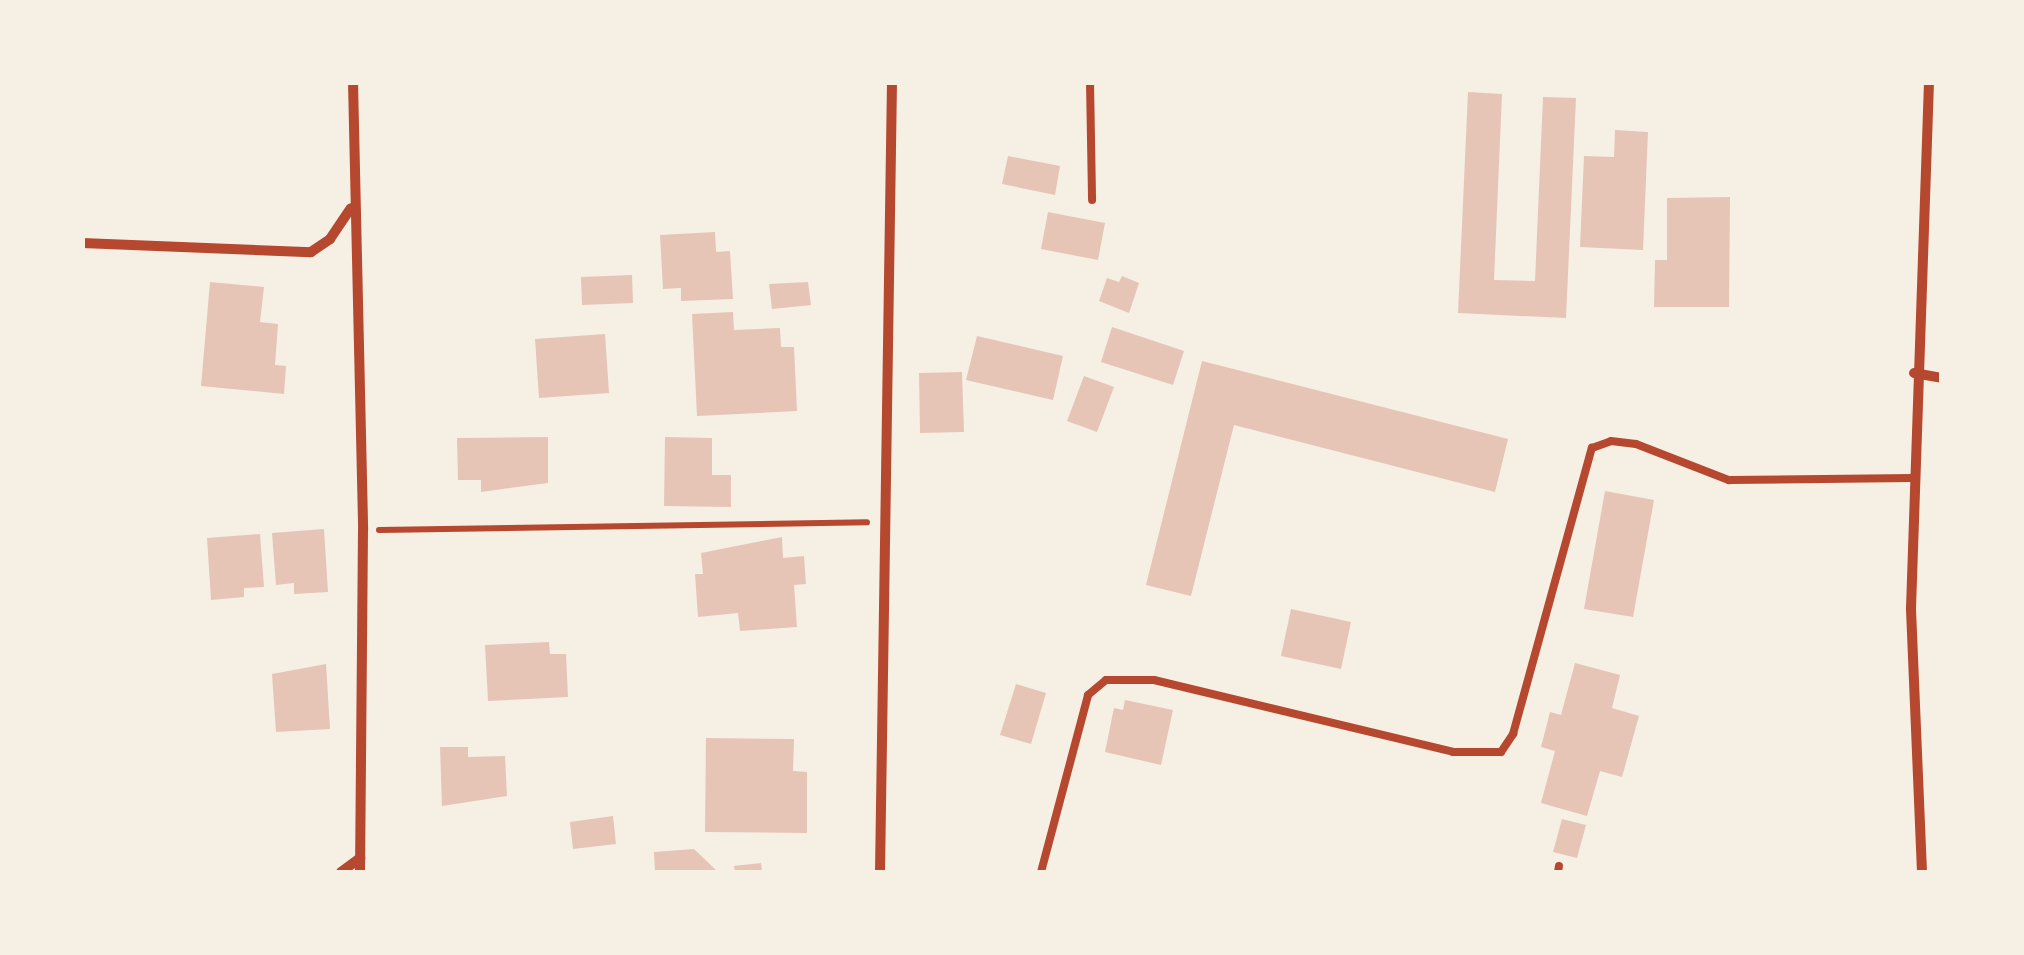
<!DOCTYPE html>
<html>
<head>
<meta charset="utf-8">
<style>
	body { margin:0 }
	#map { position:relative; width:2024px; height:955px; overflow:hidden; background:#f6efe4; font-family:Mulish,sans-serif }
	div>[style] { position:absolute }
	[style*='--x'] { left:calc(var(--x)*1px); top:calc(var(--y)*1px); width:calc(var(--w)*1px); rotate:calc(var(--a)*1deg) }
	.building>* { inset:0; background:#e6c5b7 }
	.path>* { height:6px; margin:-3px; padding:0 3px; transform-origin:3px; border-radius:3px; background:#b5482f }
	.service>* { height:8px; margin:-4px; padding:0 4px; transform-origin:4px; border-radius:4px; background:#b5482f }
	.minor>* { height:10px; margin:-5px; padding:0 5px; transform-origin:5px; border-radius:5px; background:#b5482f }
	span { translate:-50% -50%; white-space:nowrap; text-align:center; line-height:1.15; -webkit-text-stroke:8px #f6efe4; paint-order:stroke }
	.frame { position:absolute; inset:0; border:85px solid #f6efe4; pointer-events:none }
</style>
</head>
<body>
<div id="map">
	<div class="building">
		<i style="clip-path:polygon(1468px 92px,1502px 94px,1494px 280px,1535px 281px,1543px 97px,1576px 98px,1566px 318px,1458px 313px)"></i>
		<i style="clip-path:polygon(1615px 130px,1648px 132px,1643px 250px,1580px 247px,1584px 156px,1614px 157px)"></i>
		<i style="clip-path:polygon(1008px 156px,1060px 166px,1055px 195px,1002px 184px)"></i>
		<i style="clip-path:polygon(1730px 197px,1729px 307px,1654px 307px,1655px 260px,1667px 260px,1667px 198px)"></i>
		<i style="clip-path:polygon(1048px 212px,1105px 223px,1098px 260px,1041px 249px)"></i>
		<i style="clip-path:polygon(715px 232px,716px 252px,730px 251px,733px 299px,681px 301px,681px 288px,663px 289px,660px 235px)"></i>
		<i style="clip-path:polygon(632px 275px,633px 303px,582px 305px,581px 277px)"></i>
		<i style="clip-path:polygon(1122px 276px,1139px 283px,1129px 313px,1099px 301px,1107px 278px,1119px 282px)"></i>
		<i style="clip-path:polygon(210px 282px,264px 287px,260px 322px,278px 324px,275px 365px,286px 366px,284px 394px,201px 386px)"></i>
		<i style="clip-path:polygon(808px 282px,811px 305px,772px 309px,769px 284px)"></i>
		<i style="clip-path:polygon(733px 312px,734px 330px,780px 328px,781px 347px,794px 347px,797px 411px,697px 416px,692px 314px)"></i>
		<i style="clip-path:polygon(1112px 327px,1184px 351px,1173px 385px,1101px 362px)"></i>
		<i style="clip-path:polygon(605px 334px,609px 393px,539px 398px,535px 339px)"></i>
		<i style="clip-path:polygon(977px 336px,1063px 356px,1053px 400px,966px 380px)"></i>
		<i style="clip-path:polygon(1202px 361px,1508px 439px,1495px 492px,1234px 425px,1191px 596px,1146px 585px)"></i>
		<i style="clip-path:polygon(962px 372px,964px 432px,920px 433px,919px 373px)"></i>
		<i style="clip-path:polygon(1084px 376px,1114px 387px,1097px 432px,1067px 421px)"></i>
		<i style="clip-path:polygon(548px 437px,548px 483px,481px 492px,481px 480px,458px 480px,457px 438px)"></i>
		<i style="clip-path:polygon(665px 437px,712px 438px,712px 475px,731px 475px,731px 507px,664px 506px)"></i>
		<i style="clip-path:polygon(1605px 491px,1654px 500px,1633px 617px,1584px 609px)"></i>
		<i style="clip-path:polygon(324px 529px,328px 592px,294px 594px,294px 583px,276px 585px,272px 533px)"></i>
		<i style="clip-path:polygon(260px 534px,264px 587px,244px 588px,244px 597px,211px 600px,207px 538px)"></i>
		<i style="clip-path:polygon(782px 537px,783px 558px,804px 556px,806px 584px,794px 585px,797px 627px,740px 631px,738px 613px,698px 617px,695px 574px,703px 574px,701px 553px)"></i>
		<i style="clip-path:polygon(1291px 609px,1351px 622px,1341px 669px,1281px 656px)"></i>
		<i style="clip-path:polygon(549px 642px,550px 654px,566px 654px,568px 697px,488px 701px,485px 645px)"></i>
		<i style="clip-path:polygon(1575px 663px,1620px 675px,1612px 708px,1639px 716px,1622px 777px,1600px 771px,1587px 816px,1541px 803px,1555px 751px,1541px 747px,1550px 712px,1561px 715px)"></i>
		<i style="clip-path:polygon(326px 664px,330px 729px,276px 732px,272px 674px)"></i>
		<i style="clip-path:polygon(1016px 684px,1046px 693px,1031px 744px,1000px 735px)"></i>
		<i style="clip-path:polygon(1125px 700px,1173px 710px,1161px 765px,1105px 752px,1114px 708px,1123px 710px)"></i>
		<i style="clip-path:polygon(706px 738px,794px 739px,793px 771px,807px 772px,807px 833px,705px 832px)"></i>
		<i style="clip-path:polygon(440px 747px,468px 747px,468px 757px,505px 756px,507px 796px,442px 806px)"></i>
		<i style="clip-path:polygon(613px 816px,616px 844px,573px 849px,570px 822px)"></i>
		<i style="clip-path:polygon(1562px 819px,1586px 825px,1577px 858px,1553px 852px)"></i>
		<i style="clip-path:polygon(694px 849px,718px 872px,655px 872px,654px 852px)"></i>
		<i style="clip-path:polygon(761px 863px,762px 872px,735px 872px,734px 866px)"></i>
	</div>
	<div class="path">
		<i style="--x:379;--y:530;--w:488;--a:-0.9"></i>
	</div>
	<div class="service">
		<i style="--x:1090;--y:82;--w:118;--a:89"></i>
		<i style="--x:1041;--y:872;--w:183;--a:-75.1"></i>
		<i style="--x:1088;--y:695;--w:23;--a:-40"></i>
		<i style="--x:1106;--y:680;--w:48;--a:0"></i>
		<i style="--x:1154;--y:680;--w:308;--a:13.5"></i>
		<i style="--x:1453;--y:752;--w:48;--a:0"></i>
		<i style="--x:1501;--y:752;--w:22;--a:-56"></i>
		<i style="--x:1513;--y:734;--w:297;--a:-74.6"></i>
		<i style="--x:1592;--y:448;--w:20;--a:-20"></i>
		<i style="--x:1611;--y:441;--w:25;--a:7"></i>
		<i style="--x:1636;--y:444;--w:100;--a:21.2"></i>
		<i style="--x:1729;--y:480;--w:184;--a:-0.6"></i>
		<i style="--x:1558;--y:872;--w:6;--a:-81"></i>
	</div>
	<div class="minor">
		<i style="--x:353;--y:82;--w:448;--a:88.7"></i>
		<i style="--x:363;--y:530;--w:342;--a:90.5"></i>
		<i style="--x:82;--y:243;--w:229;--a:2.3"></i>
		<i style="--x:311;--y:252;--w:23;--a:-34"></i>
		<i style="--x:330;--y:239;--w:37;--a:-56"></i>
		<i style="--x:1914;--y:373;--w:28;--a:10"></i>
		<i style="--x:341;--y:872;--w:24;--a:-36"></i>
		<i style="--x:880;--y:872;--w:790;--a:-89.13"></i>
		<i style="--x:1922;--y:872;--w:264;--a:-92.4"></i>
		<i style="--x:1911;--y:608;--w:526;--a:-88.04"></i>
	</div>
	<div class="frame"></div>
</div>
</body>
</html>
